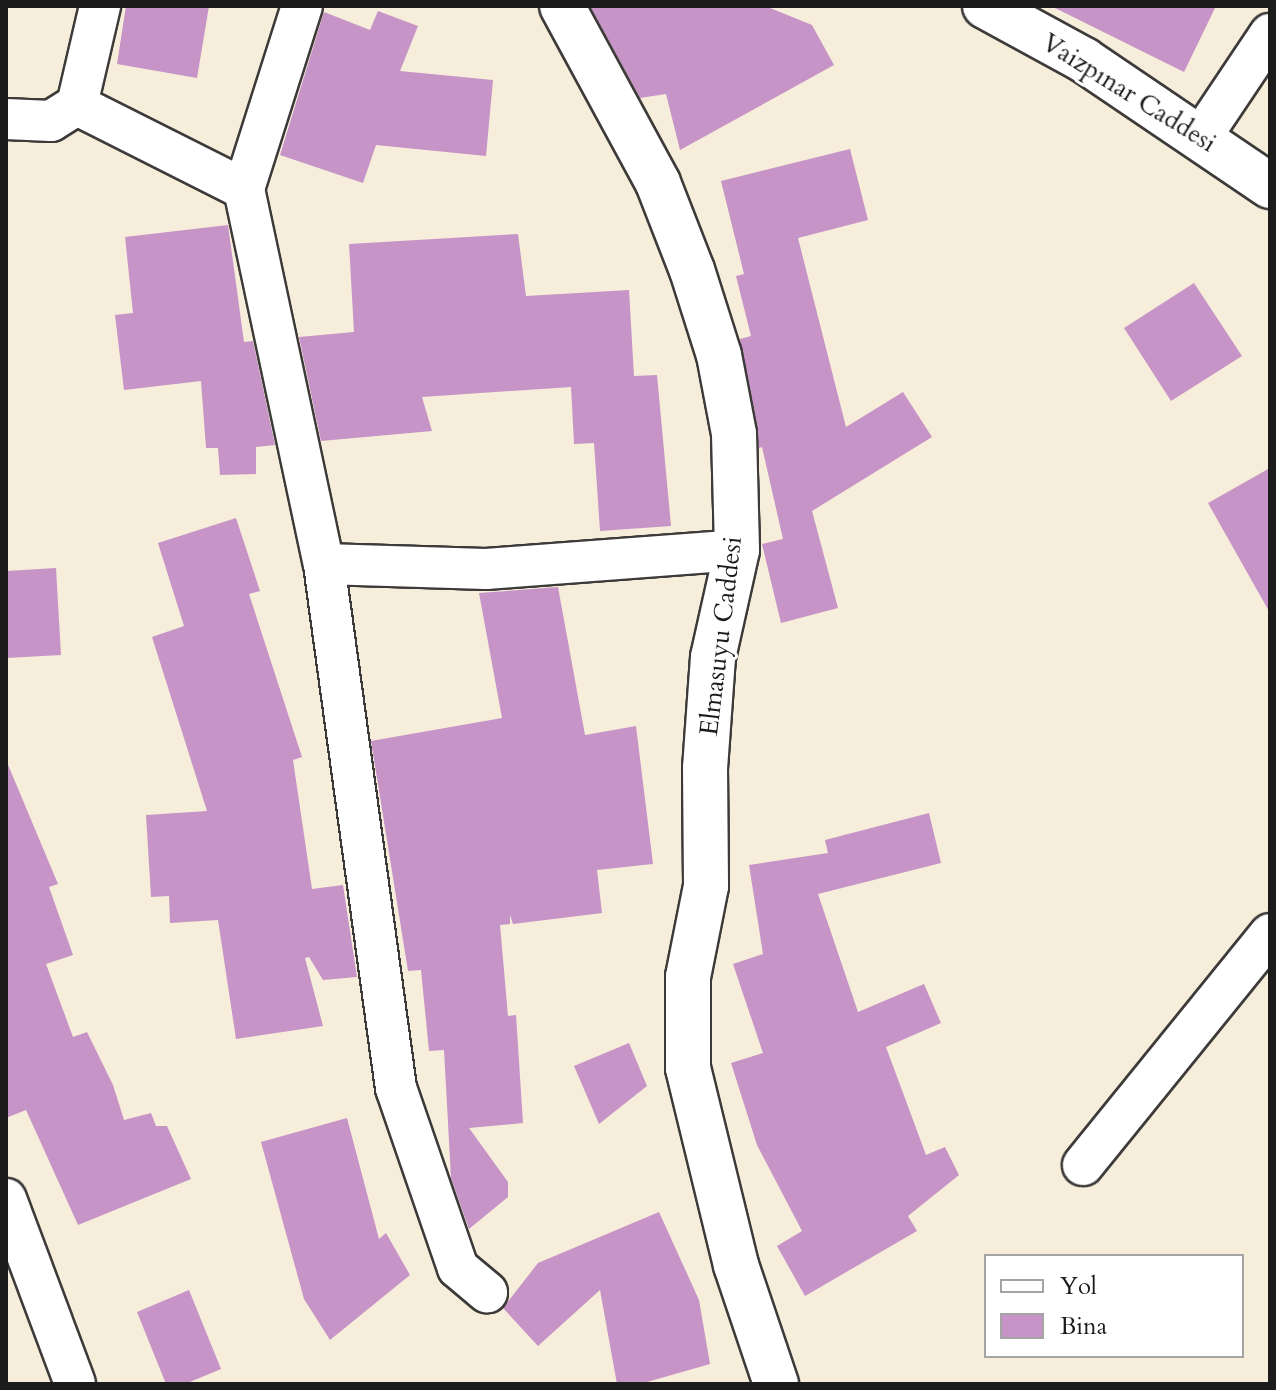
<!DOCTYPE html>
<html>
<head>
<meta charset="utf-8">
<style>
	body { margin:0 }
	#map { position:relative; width:1276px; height:1390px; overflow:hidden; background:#f7eddb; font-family:Cardo,serif }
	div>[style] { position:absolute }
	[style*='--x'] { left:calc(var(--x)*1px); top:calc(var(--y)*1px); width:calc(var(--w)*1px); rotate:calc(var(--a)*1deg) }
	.building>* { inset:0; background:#c694c6 }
	.roads { filter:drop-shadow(2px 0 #3d3b39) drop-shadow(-2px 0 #3d3b39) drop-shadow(0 2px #3d3b39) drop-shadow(0 -2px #3d3b39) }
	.minor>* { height:40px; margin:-20px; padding:0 20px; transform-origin:20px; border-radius:20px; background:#fff }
	.tertiary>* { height:44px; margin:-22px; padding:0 22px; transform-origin:22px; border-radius:22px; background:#fff }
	span { translate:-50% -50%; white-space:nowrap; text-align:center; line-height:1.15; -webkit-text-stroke:6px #fff; paint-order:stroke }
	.street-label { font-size:26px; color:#1c1c1c }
	.frame { position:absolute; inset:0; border:8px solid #1c1c1c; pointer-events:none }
	.legend { position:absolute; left:984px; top:1254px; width:260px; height:104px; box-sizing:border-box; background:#fff; border:2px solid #a4a4a4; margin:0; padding:10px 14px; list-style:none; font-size:24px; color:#1c1c1c }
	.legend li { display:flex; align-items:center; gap:16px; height:40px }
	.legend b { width:40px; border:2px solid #a4a4a4 }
</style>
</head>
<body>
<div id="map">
	<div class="building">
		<i style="clip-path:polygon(126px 6px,209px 6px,197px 78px,117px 64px)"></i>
		<i style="clip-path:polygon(590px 6px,765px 6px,812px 25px,834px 65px,680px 150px,666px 94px,640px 98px)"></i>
		<i style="clip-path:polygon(1051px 6px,1216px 6px,1184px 72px)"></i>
		<i style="clip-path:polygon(378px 11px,418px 26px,400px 71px,493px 80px,486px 156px,376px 145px,363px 183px,280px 155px,324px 12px,370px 30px)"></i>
		<i style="clip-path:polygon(850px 149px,868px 220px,798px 238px,846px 427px,903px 392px,932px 437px,812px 511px,838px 608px,781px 623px,762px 544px,783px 539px,762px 447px,759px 448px,740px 339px,751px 336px,736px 276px,744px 274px,721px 181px)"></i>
		<i style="clip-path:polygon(228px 225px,244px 342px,253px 341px,275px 445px,256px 447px,256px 474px,220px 475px,218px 448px,206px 448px,201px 381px,124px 390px,115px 315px,133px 313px,125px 237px)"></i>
		<i style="clip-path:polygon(518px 234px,526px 296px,629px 290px,634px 376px,657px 375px,671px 526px,600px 531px,594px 443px,574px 444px,571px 387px,422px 397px,432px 431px,321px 441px,299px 337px,354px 332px,349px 244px)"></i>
		<i style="clip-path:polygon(1194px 283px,1242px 356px,1171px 401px,1124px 328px)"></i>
		<i style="clip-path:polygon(1270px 468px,1270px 613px,1208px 503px)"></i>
		<i style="clip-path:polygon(236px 518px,260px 591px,249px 594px,302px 757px,293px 760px,312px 889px,343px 885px,357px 977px,323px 980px,309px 957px,305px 958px,323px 1026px,236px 1039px,218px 920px,170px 923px,169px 896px,151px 897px,146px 815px,207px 811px,152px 637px,184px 626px,158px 543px)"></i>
		<i style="clip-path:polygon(56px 568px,61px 655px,6px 658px,6px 571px)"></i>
		<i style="clip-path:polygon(558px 587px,585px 735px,636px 726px,653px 864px,597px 870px,602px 913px,513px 924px,510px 915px,510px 924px,500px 925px,508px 1016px,516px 1015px,523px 1123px,469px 1128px,508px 1182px,508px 1197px,469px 1229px,451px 1178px,444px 1050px,429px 1051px,421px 970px,408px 971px,371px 741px,502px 718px,479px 593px)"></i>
		<i style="clip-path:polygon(6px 760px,58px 884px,49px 887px,73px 955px,46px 964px,73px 1037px,87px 1032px,113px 1085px,124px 1120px,151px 1113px,156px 1126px,167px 1126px,191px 1179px,78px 1225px,26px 1110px,6px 1118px)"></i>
		<i style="clip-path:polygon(929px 813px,941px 863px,818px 894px,858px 1012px,924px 984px,941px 1023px,886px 1047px,926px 1155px,945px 1147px,959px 1175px,908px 1216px,917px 1231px,805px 1296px,777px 1246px,802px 1231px,757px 1145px,731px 1063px,763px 1053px,733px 964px,763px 954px,749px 865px,828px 853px,825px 840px)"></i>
		<i style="clip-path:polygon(629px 1043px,647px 1086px,599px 1124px,574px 1066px)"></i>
		<i style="clip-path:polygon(347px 1118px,379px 1239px,386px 1233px,410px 1275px,330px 1340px,304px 1299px,261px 1142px)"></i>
		<i style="clip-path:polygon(659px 1212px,699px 1300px,710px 1364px,640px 1384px,617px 1384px,600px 1290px,538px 1346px,503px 1308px,538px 1263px)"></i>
		<i style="clip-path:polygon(189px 1290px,221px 1369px,185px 1384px,166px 1384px,137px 1312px)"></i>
	</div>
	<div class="roads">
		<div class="minor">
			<i style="--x:302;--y:6;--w:192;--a:107.6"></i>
			<i style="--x:244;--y:189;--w:383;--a:78"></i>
			<i style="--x:324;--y:564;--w:162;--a:1.8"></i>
			<i style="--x:486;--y:569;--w:252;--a:-4.3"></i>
			<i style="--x:77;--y:105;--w:187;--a:26.7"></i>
			<i style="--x:6;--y:119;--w:45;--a:2.5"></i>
			<i style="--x:51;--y:121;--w:31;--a:-32"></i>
			<i style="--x:77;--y:105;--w:102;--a:-76.9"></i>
			<i style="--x:1201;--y:137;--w:124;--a:-56.2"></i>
			<i style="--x:324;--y:564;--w:529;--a:82.18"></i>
			<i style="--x:396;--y:1088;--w:190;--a:71"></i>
			<i style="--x:458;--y:1268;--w:38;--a:40"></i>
			<i style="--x:1083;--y:1165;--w:297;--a:-51"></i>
			<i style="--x:6;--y:1199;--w:197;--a:69.5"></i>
		</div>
		<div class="tertiary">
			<i style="--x:562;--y:6;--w:201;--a:61.5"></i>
			<i style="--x:658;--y:183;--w:93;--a:68.7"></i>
			<i style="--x:692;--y:270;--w:89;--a:72.4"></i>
			<i style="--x:719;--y:355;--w:80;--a:79.2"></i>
			<i style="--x:734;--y:434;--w:116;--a:88.5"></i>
			<i style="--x:737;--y:550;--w:110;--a:102.6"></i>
			<i style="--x:713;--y:657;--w:111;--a:94.1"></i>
			<i style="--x:705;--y:768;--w:118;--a:89.5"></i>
			<i style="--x:706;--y:886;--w:93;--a:101.2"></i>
			<i style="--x:688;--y:977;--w:91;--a:90"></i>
			<i style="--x:688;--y:1068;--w:203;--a:76.3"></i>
			<i style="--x:736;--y:1265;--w:126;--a:71.4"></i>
			<i style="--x:985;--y:6;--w:113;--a:28.6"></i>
			<i style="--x:1084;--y:60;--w:225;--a:34.1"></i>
		</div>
	</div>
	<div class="street-label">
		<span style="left:1129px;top:93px;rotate:32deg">Vaizpınar Caddesi</span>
		<span style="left:721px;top:636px;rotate:-83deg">Elmasuyu Caddesi</span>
	</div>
	<div class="frame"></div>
	<ul class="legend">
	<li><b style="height:10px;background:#fff"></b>Yol</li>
	<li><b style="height:22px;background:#c694c6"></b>Bina</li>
	</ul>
</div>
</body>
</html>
